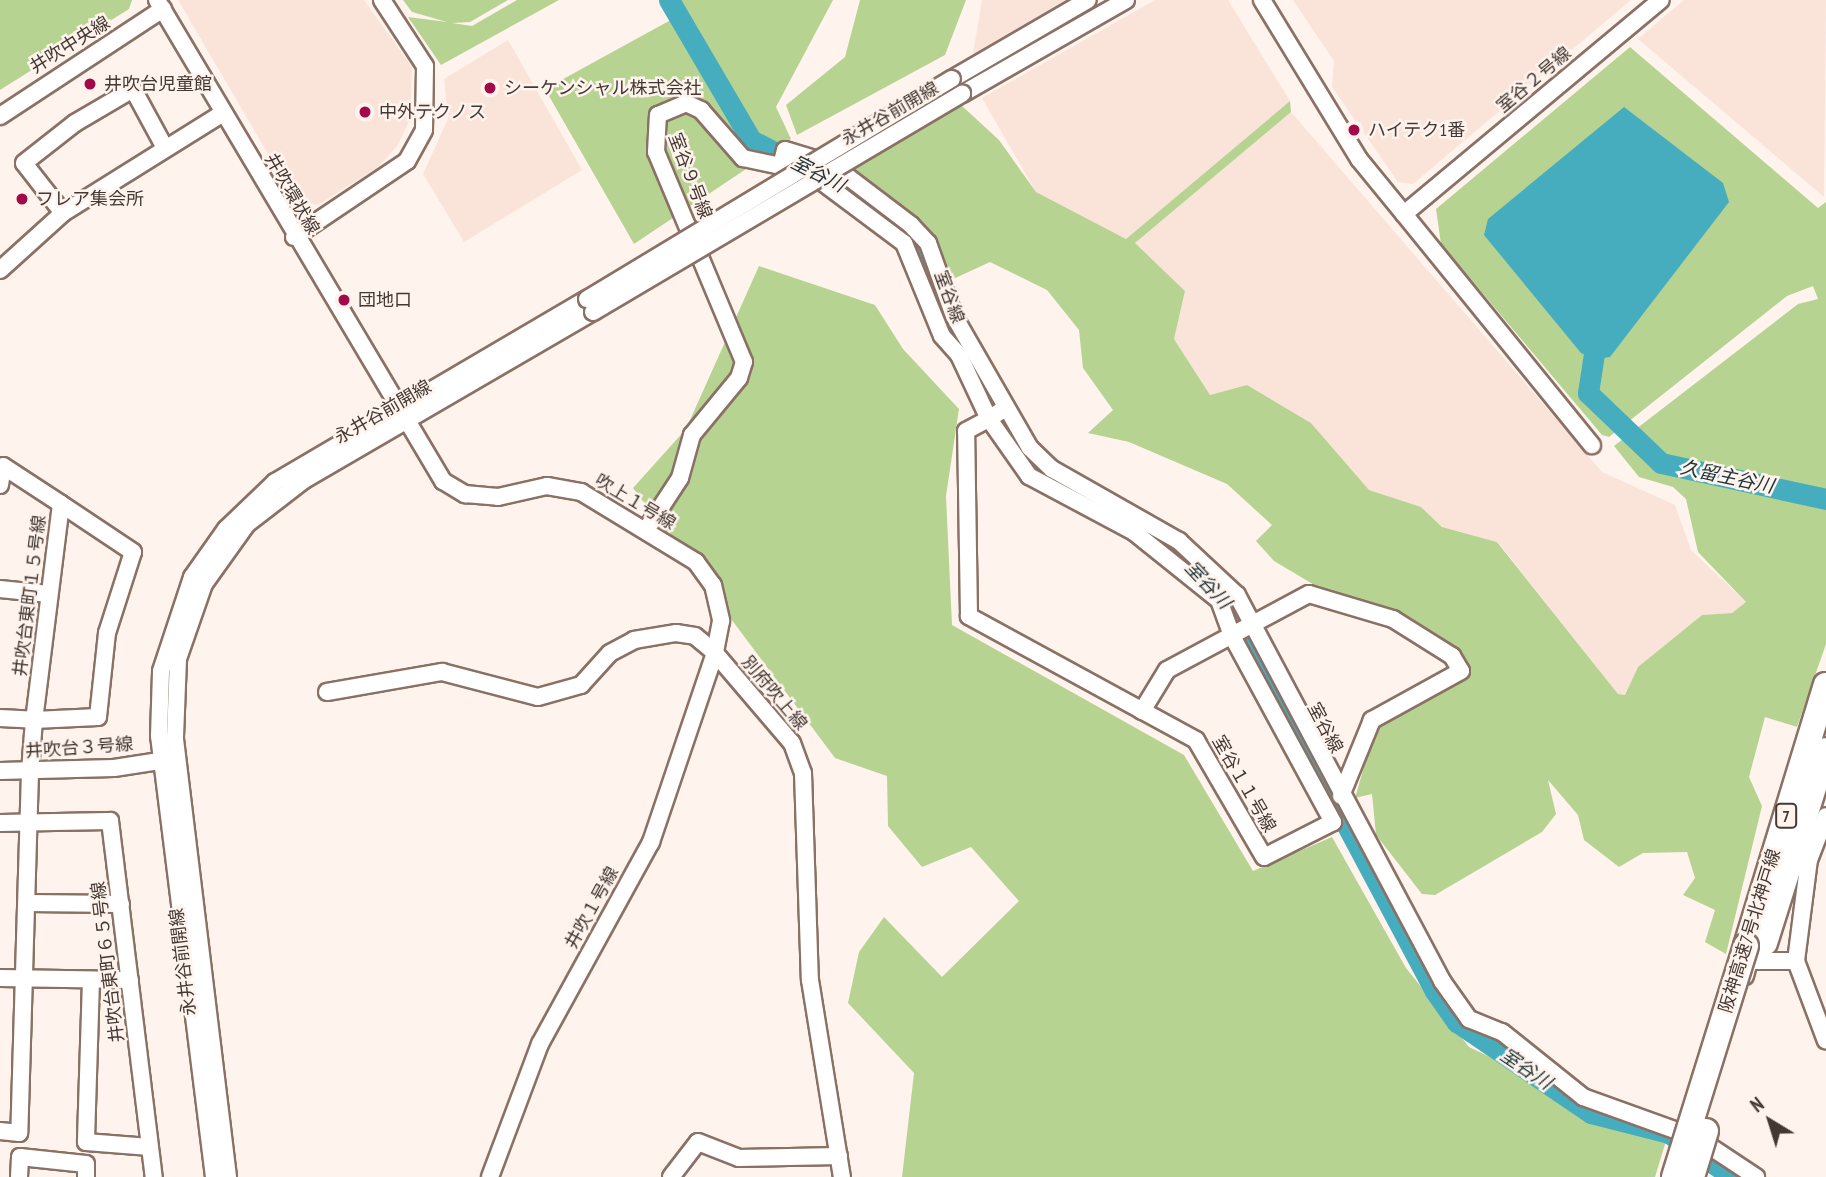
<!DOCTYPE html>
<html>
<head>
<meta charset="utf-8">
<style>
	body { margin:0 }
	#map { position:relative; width:1826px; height:1177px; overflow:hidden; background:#fff3ed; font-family:"PT Sans Narrow","Noto Sans JP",sans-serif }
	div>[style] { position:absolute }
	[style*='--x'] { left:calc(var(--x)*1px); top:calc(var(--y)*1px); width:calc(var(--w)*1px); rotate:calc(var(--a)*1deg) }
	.built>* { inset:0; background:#fae3d9 }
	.green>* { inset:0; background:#b7d392 }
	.water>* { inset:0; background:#46adbf }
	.river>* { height:21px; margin:-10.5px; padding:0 10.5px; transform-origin:10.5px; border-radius:10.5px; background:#46adbf }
	.roads { filter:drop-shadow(2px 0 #8b7165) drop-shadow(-2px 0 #8b7165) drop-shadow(0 2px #8b7165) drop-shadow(0 -2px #8b7165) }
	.minor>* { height:16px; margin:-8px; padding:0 8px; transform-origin:8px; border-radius:8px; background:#fff }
	.highway>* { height:24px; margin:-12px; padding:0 12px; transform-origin:12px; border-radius:12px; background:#fff }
	.bridges { filter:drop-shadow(2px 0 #8b7165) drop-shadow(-2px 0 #8b7165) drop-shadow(0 2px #8b7165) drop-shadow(0 -2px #8b7165) }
	.minor-bridge>* { height:16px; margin:-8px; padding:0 8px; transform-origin:8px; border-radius:8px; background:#fff }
	.highway-bridge>* { height:24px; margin:-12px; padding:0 12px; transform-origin:12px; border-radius:12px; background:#fff }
	.dots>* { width:19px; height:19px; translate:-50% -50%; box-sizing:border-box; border:4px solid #fff3ed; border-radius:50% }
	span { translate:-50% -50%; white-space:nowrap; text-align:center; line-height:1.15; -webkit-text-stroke:5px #fff3ed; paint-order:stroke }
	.shield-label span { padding:2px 5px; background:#fff3ed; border:2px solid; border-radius:5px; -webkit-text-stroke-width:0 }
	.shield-label { font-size:16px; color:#443833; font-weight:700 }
	.street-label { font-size:18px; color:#443833 }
	.poi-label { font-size:18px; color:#443833 }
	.left { translate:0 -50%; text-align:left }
	.water-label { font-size:19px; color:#1b3337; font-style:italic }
	.north { position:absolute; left:1735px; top:1086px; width:70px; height:70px; -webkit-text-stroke:5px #fff3ed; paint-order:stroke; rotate:322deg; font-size:19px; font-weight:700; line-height:28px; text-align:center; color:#443833 }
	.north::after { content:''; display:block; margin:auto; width:24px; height:32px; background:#443833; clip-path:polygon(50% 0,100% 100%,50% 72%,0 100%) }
</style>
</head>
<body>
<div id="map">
	<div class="built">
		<i style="clip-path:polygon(178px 0,364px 0,412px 67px,410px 120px,397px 146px,378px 167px,318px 205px,295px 200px)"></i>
		<i style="clip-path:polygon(982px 0,1066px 0,973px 54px)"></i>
		<i style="clip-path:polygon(1155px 0,1228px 0,1290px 101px,1126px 239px,1036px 192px,982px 98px)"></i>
		<i style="clip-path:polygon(1293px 0,1631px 0,1413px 184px,1398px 182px,1332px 87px,1334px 61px)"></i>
		<i style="clip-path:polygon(1684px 0,1826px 0,1824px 197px,1638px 39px)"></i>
		<i style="clip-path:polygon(508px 40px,582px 170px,464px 242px,423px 174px,448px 119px,444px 79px)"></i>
		<i style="clip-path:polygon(1291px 112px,1602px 472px,1675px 505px,1691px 550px,1746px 602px,1732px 613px,1702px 615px,1638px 667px,1625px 695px,1618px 694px,1498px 542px,1442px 527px,1421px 507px,1369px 490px,1311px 423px,1247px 385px,1210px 395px,1174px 339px,1185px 291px,1135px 243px)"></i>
	</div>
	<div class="green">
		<i style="clip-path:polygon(0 0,132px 0,129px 9px,0 90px)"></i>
		<i style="clip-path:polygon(403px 0,508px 0,470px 22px,452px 23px,472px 26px,517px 0,559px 0,441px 65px,408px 17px,447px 22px,412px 12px)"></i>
		<i style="clip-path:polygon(672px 0,833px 0,776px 107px,791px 139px,634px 244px,545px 89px,678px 16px)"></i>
		<i style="clip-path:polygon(860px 0,966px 0,945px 55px,797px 135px,786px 105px,845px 57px)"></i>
		<i style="clip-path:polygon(1630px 47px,1818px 208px,1826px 202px,1826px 490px,1664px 456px,1648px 445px,1637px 453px,1659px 468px,1826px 504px,1826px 644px,1797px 727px,1765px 717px,1749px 777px,1762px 806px,1726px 954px,1705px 942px,1715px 910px,1683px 895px,1695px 878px,1687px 852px,1643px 853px,1619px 867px,1584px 840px,1578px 815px,1548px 780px,1556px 814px,1542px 832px,1435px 895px,1422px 894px,1376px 835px,1372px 794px,1355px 798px,1376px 725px,1468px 671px,1403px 616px,1316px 586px,1274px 561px,1256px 541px,1272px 525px,1227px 484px,1129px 442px,1088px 433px,1113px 410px,1083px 368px,1079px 330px,1047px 290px,990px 262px,951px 280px,931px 235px,847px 171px,961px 105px,999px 140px,1036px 192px,1126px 239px,1290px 101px,1291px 112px,1135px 243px,1185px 291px,1174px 339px,1210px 395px,1247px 385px,1311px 423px,1369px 490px,1421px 507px,1442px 527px,1497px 542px,1618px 694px,1625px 695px,1638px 667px,1702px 615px,1732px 613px,1746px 602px,1698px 552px,1686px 499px,1673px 487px,1639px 477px,1614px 446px,1798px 304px,1818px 299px,1813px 286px,1787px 296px,1609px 437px,1602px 435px,1441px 244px,1436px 209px)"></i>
		<i style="clip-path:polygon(759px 266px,875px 305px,903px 349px,959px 409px,946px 496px,952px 625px,1184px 755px,1253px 871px,1332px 837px,1406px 968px,1469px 1047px,1666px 1141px,1655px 1177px,902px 1177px,914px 1073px,848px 1003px,859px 952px,884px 917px,942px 977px,1019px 901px,971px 847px,922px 867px,888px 826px,887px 776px,835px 758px,633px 488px,686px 429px)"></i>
	</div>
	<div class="water">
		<i style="clip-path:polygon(1624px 107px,1723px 183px,1729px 202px,1610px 357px,1596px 359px,1581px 353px,1484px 235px,1488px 219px)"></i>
	</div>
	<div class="river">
		<i style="--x:669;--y:0;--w:162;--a:59.6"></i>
		<i style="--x:751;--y:140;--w:117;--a:27.4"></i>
		<i style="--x:855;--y:194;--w:86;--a:38.9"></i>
		<i style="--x:922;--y:248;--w:100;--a:67.8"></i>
		<i style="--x:1597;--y:334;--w:60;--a:98.7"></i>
		<i style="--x:1588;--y:393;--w:101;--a:43.8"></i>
		<i style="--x:1661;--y:463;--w:169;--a:12.3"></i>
		<i style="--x:987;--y:398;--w:76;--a:56.3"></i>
		<i style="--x:1029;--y:461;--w:45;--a:36.9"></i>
		<i style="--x:1135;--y:523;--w:69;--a:35.5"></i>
		<i style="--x:1191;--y:563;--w:49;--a:45"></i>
		<i style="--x:1226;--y:598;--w:445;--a:62"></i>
		<i style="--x:1435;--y:991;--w:38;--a:55"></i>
		<i style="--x:1457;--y:1022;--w:162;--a:34.2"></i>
		<i style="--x:1591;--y:1113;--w:81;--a:14.4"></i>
		<i style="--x:1669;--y:1133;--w:78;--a:34.5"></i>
	</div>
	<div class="roads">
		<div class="minor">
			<i style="--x:157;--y:0;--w:560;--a:59.26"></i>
			<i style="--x:443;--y:481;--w:26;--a:31"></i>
			<i style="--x:465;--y:494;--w:33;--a:5"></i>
			<i style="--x:498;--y:497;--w:50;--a:-12.7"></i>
			<i style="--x:547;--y:486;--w:35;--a:10"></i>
			<i style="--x:581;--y:492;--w:135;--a:31.3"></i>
			<i style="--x:696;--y:562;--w:29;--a:54"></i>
			<i style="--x:713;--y:585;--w:37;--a:77"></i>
			<i style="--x:721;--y:621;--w:33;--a:101"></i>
			<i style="--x:715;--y:653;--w:200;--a:108.7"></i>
			<i style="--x:651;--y:842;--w:230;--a:118.8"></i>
			<i style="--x:540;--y:1044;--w:142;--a:110.6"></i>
			<i style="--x:1262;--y:0;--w:186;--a:58.6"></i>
			<i style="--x:1359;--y:159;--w:71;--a:50.7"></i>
			<i style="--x:1404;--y:214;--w:334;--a:-39.8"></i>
			<i style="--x:952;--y:79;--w:157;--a:-30.2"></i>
			<i style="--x:962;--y:94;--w:189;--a:-29.8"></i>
			<i style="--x:0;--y:116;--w:195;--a:-33.3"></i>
			<i style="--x:781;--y:166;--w:16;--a:-76"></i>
			<i style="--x:785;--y:150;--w:48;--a:16.9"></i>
			<i style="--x:831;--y:164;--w:101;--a:37.3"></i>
			<i style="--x:911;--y:225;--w:25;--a:47"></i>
			<i style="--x:928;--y:243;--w:77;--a:70.4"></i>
			<i style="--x:954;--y:316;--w:152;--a:60.1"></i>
			<i style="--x:1030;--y:448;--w:30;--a:44"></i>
			<i style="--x:1052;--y:469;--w:146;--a:29.6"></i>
			<i style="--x:1179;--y:541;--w:79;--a:43"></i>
			<i style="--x:1237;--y:595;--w:437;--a:62"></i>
			<i style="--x:1442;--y:981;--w:47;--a:54.6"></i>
			<i style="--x:1469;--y:1019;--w:35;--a:22"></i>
			<i style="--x:1502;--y:1032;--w:104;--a:38.7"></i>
			<i style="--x:1583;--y:1097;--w:121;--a:19.8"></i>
			<i style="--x:1697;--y:1138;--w:71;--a:33.5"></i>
			<i style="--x:63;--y:213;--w:63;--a:-128"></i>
			<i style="--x:24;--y:163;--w:65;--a:-38.1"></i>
			<i style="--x:75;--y:123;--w:67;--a:-30.4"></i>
			<i style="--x:133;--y:89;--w:67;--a:61.5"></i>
			<i style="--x:1404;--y:214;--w:298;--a:50.9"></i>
			<i style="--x:294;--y:237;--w:136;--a:-33.9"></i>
			<i style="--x:407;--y:161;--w:35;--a:-61"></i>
			<i style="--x:424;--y:130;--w:64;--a:-89.1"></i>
			<i style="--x:425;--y:66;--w:79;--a:-123.1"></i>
			<i style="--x:0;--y:270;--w:85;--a:-42.1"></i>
			<i style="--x:63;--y:213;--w:189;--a:-32"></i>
			<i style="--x:0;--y:485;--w:19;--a:-81"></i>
			<i style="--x:3;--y:466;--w:69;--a:33.2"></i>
			<i style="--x:646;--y:530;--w:62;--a:-56.8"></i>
			<i style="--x:680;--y:478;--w:45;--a:-74.4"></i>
			<i style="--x:692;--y:435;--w:74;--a:-50.5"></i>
			<i style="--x:739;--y:378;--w:17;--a:-73"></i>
			<i style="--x:744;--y:362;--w:228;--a:-112.7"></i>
			<i style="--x:656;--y:152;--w:37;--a:-87"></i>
			<i style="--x:658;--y:115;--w:30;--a:-23"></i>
			<i style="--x:686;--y:103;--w:17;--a:25"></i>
			<i style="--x:701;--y:110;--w:64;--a:48.8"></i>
			<i style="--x:743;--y:158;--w:67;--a:12"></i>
			<i style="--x:809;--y:172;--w:119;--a:36.8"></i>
			<i style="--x:904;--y:243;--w:100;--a:67.8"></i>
			<i style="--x:942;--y:336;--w:25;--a:48"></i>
			<i style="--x:959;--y:355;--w:71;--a:64.9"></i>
			<i style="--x:989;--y:419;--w:70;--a:54.9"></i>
			<i style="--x:1029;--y:476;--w:119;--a:28.1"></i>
			<i style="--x:1134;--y:532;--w:109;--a:38.7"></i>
			<i style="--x:1219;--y:600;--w:38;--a:70"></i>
			<i style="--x:1232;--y:636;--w:212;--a:61.5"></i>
			<i style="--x:1333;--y:822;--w:77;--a:153.1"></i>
			<i style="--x:1264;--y:857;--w:135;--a:-120.2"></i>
			<i style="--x:1196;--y:740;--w:259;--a:-151.4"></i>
			<i style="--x:969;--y:616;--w:185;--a:-90.9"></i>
			<i style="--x:966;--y:431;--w:26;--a:-28"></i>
			<i style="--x:989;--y:419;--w:18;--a:-34"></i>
			<i style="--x:0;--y:589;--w:49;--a:5.8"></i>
			<i style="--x:327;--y:692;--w:117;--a:-9.9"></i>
			<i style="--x:442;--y:672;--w:99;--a:14.6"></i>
			<i style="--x:538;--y:697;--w:45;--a:-15.6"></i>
			<i style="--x:581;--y:685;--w:43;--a:-47.8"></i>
			<i style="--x:610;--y:653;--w:27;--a:-28"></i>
			<i style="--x:634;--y:640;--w:43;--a:-9.5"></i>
			<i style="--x:676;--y:633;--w:19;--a:9"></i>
			<i style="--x:695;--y:636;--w:26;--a:40"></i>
			<i style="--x:715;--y:653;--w:118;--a:49.5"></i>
			<i style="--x:792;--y:743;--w:32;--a:70"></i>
			<i style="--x:803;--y:773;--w:207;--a:88.1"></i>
			<i style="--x:810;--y:980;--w:200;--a:80.8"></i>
			<i style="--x:1142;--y:711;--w:48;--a:-58.6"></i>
			<i style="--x:1167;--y:670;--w:161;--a:-28.2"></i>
			<i style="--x:1309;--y:594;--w:88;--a:16.6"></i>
			<i style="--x:1393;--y:619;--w:70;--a:32.1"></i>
			<i style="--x:1452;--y:656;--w:17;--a:59"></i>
			<i style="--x:1461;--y:671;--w:102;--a:151.2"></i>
			<i style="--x:1372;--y:720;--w:82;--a:112.2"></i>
			<i style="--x:0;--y:718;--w:34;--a:3"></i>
			<i style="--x:34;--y:720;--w:64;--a:-2.7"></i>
			<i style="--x:98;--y:717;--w:84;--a:-83.9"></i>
			<i style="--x:107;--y:633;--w:85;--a:-72.2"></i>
			<i style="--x:133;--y:552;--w:87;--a:-146.3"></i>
			<i style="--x:61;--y:504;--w:218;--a:97.1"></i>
			<i style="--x:34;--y:720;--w:52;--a:94.4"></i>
			<i style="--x:30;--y:772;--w:361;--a:91.7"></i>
			<i style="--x:19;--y:1133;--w:19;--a:-174"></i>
			<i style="--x:0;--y:771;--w:114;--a:-1.5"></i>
			<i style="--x:114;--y:768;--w:59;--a:-8.8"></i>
			<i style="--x:0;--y:823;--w:110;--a:-1"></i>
			<i style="--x:110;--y:821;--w:359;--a:83"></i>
			<i style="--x:28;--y:903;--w:93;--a:0.6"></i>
			<i style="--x:1796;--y:961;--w:85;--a:69.4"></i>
			<i style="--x:1745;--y:976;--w:16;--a:-75"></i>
			<i style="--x:1749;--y:961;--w:47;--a:0"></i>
			<i style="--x:1796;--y:961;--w:102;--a:-82.7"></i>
			<i style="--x:1809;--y:860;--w:47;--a:-68.9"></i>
			<i style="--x:0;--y:978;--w:130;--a:0.9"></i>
			<i style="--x:91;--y:980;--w:162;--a:91.8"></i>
			<i style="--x:86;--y:1142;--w:64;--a:4.5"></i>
			<i style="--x:19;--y:1177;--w:20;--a:-87"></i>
			<i style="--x:20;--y:1157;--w:66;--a:6.1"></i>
			<i style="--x:86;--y:1164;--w:13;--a:90"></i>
			<i style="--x:214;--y:1177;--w:444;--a:-97.1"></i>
			<i style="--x:159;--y:736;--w:65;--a:-88.2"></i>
			<i style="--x:161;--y:671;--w:99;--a:-71.7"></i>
			<i style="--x:192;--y:577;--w:59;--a:-54.7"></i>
			<i style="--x:226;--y:529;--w:68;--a:-43.8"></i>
			<i style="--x:275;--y:482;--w:362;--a:-30.4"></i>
			<i style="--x:228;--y:1177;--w:443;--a:-96.9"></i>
			<i style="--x:175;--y:737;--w:78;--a:-87.8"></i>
			<i style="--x:178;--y:659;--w:79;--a:-70.9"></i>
			<i style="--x:204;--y:584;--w:74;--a:-54.4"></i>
			<i style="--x:247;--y:524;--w:72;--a:-37.7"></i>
			<i style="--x:304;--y:480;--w:334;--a:-30.2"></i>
			<i style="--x:671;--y:1177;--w:44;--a:-52.4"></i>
			<i style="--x:698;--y:1142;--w:44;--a:21.3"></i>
			<i style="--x:739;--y:1158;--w:100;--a:-1.1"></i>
		</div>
		<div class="highway">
			<i style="--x:1765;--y:943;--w:202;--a:-72.5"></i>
			<i style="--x:1746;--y:946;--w:273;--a:-73"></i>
		</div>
	</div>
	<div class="bridges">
		<div class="minor-bridge">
			<i style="--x:587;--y:299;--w:426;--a:-31.1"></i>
			<i style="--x:593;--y:312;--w:429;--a:-30.6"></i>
		</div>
		<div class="highway-bridge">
			<i style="--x:1674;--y:1177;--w:242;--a:-72.7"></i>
			<i style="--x:1692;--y:1177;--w:48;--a:-73.1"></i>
		</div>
	</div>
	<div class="dots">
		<i style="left:90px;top:84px;background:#a2094a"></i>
		<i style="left:490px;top:88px;background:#a2094a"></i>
		<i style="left:365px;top:112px;background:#a2094a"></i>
		<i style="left:1354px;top:130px;background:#a2094a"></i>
		<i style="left:22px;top:199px;background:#a2094a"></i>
		<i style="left:344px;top:300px;background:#a2094a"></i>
	</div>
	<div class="shield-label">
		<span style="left:1786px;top:816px">7</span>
	</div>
	<div class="street-label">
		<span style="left:70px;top:45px;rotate:-32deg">井吹中央線</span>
		<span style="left:1534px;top:80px;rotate:-40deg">室谷２号線</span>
		<span style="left:890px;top:114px;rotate:-30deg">永井谷前開線</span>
		<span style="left:690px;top:176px;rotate:69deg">室谷９号線</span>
		<span style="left:292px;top:194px;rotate:60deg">井吹環状線</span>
		<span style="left:949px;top:297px;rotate:70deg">室谷線</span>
		<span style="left:383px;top:412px;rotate:-30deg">永井谷前開線</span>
		<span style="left:635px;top:502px;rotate:31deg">吹上１号線</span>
		<span style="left:30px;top:596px;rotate:-83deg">井吹台東町１５号線</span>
		<span style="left:774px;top:693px;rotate:50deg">別府吹上線</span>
		<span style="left:1325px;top:728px;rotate:62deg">室谷線</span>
		<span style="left:79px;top:748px;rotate:-4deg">井吹台３号線</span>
		<span style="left:1244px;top:784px;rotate:60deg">室谷１１号線</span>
		<span style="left:592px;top:908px;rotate:-61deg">井吹１号線</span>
		<span style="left:1750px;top:931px;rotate:-73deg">阪神高速7号北神戸線</span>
		<span style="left:108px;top:962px;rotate:-97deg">井吹台東町６５号線</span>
		<span style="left:183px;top:962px;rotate:-97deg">永井谷前開線</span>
	</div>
	<div class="poi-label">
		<span class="left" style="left:104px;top:84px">井吹台児童館</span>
		<span class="left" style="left:504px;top:88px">シーケンシャル株式会社</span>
		<span class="left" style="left:379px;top:112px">中外テクノス</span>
		<span class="left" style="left:1368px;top:130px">ハイテク1番</span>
		<span class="left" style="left:36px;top:199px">フレア集会所</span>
		<span class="left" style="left:358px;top:300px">団地口</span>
	</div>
	<div class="water-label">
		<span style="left:818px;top:174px;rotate:27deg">室谷川</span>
		<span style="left:1727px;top:477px;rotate:12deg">久留主谷川</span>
		<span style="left:1208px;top:585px;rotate:47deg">室谷川</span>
		<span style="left:1526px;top:1069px;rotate:34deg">室谷川</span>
	</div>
	<div class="north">N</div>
</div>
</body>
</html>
